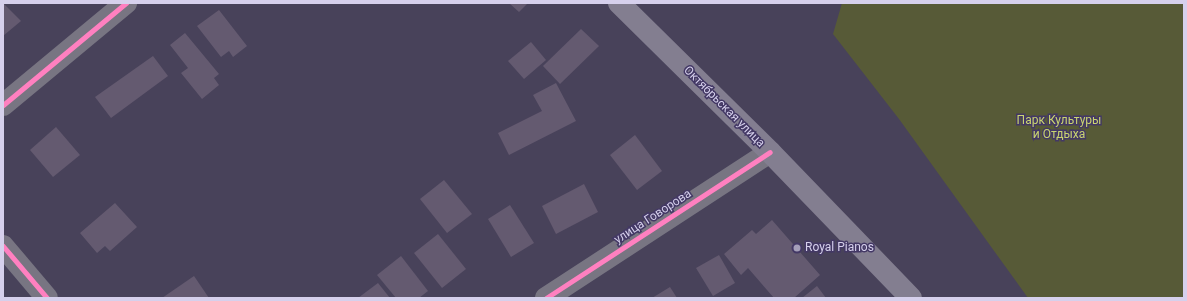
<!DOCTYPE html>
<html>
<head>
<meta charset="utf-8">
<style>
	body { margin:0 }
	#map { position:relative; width:1187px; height:301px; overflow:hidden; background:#48425a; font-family:Roboto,sans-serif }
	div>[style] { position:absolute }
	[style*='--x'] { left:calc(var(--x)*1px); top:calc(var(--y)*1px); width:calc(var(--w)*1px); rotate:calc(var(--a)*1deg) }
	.green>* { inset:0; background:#575a37 }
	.building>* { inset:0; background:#645a70 }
	.minor>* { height:22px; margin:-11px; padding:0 11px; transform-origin:11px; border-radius:11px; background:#787582 }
	.primary>* { height:22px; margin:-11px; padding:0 11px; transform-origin:11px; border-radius:11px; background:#837e90 }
	.cycleway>* { height:5px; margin:-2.5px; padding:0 2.5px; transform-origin:2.5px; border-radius:2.5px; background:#ff80c0 }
	.dots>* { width:11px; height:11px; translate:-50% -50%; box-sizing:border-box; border:2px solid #433865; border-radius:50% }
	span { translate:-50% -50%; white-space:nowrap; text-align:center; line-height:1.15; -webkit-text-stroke:3px #433865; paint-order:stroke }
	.street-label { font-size:12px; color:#d6d0ec }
	.park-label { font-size:12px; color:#cad56f }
	.poi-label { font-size:12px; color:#d6d0ec }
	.left { translate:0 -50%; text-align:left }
	.frame { position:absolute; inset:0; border:4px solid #d6d0ec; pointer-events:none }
</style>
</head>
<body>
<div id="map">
	<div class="green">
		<i style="clip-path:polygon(842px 3px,1184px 3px,1184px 298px,1028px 298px,899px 119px,833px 34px)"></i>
	</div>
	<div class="building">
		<i style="clip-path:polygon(3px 3px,21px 21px,3px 36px)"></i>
		<i style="clip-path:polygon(509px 3px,528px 3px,519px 12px)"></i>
		<i style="clip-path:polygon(219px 10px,247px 46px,233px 57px,229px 51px,221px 57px,197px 26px)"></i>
		<i style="clip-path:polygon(581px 29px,599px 46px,560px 84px,543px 66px)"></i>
		<i style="clip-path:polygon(185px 33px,219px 74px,214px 78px,219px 85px,202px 99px,181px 73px,188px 68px,170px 45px)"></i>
		<i style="clip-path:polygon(531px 42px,546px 60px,524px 79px,508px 61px)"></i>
		<i style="clip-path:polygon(153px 56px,168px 76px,111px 118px,95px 97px)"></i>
		<i style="clip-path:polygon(556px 83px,576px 121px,509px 155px,498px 133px,542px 111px,533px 95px)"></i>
		<i style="clip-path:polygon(56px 127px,80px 155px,53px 177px,30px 150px)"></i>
		<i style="clip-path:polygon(635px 135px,662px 171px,637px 190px,610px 155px)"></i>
		<i style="clip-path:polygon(444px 180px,472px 214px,447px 233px,420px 199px)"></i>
		<i style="clip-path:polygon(584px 184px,598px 212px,556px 234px,542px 206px)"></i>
		<i style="clip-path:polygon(115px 203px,137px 227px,110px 251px,105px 246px,97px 253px,80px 233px)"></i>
		<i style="clip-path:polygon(510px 205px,534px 243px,511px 257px,488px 219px)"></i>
		<i style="clip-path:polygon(772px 220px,820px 275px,794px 298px,774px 298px,748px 268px,741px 275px,724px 254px,752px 230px,756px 234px)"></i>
		<i style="clip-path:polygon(438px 234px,466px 269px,442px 288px,414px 253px)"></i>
		<i style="clip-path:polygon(719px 255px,735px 283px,713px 296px,696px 268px)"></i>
		<i style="clip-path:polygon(401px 256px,428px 291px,419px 298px,396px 298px,377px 275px)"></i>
		<i style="clip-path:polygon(194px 276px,209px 298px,162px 298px)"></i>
		<i style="clip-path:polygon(378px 283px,390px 298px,358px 298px)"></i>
		<i style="clip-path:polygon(817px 286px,826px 298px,802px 298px)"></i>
		<i style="clip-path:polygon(670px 287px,677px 298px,652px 298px)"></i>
	</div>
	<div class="minor">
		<i style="--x:3;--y:105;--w:160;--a:-39.7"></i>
		<i style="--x:3;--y:246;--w:68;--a:49.8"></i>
		<i style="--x:546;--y:298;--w:267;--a:-33.1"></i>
	</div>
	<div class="primary">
		<i style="--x:619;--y:3;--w:212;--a:44.6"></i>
		<i style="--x:770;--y:152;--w:203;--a:46"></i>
	</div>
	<div class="cycleway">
		<i style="--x:3;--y:105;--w:160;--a:-39.7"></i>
		<i style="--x:3;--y:246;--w:68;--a:49.8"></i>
		<i style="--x:546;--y:298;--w:267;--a:-33.1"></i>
	</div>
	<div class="dots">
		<i style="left:797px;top:248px;background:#a49eb9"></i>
	</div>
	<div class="street-label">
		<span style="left:724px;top:107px;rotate:45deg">Октябрьская улица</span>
		<span style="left:653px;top:217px;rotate:-33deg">улица Говорова</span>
	</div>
	<div class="park-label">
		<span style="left:1059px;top:128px">Парк Культуры<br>и Отдыха</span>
	</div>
	<div class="poi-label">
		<span class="left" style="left:805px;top:248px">Royal Pianos</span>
	</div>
	<div class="frame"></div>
</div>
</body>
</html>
